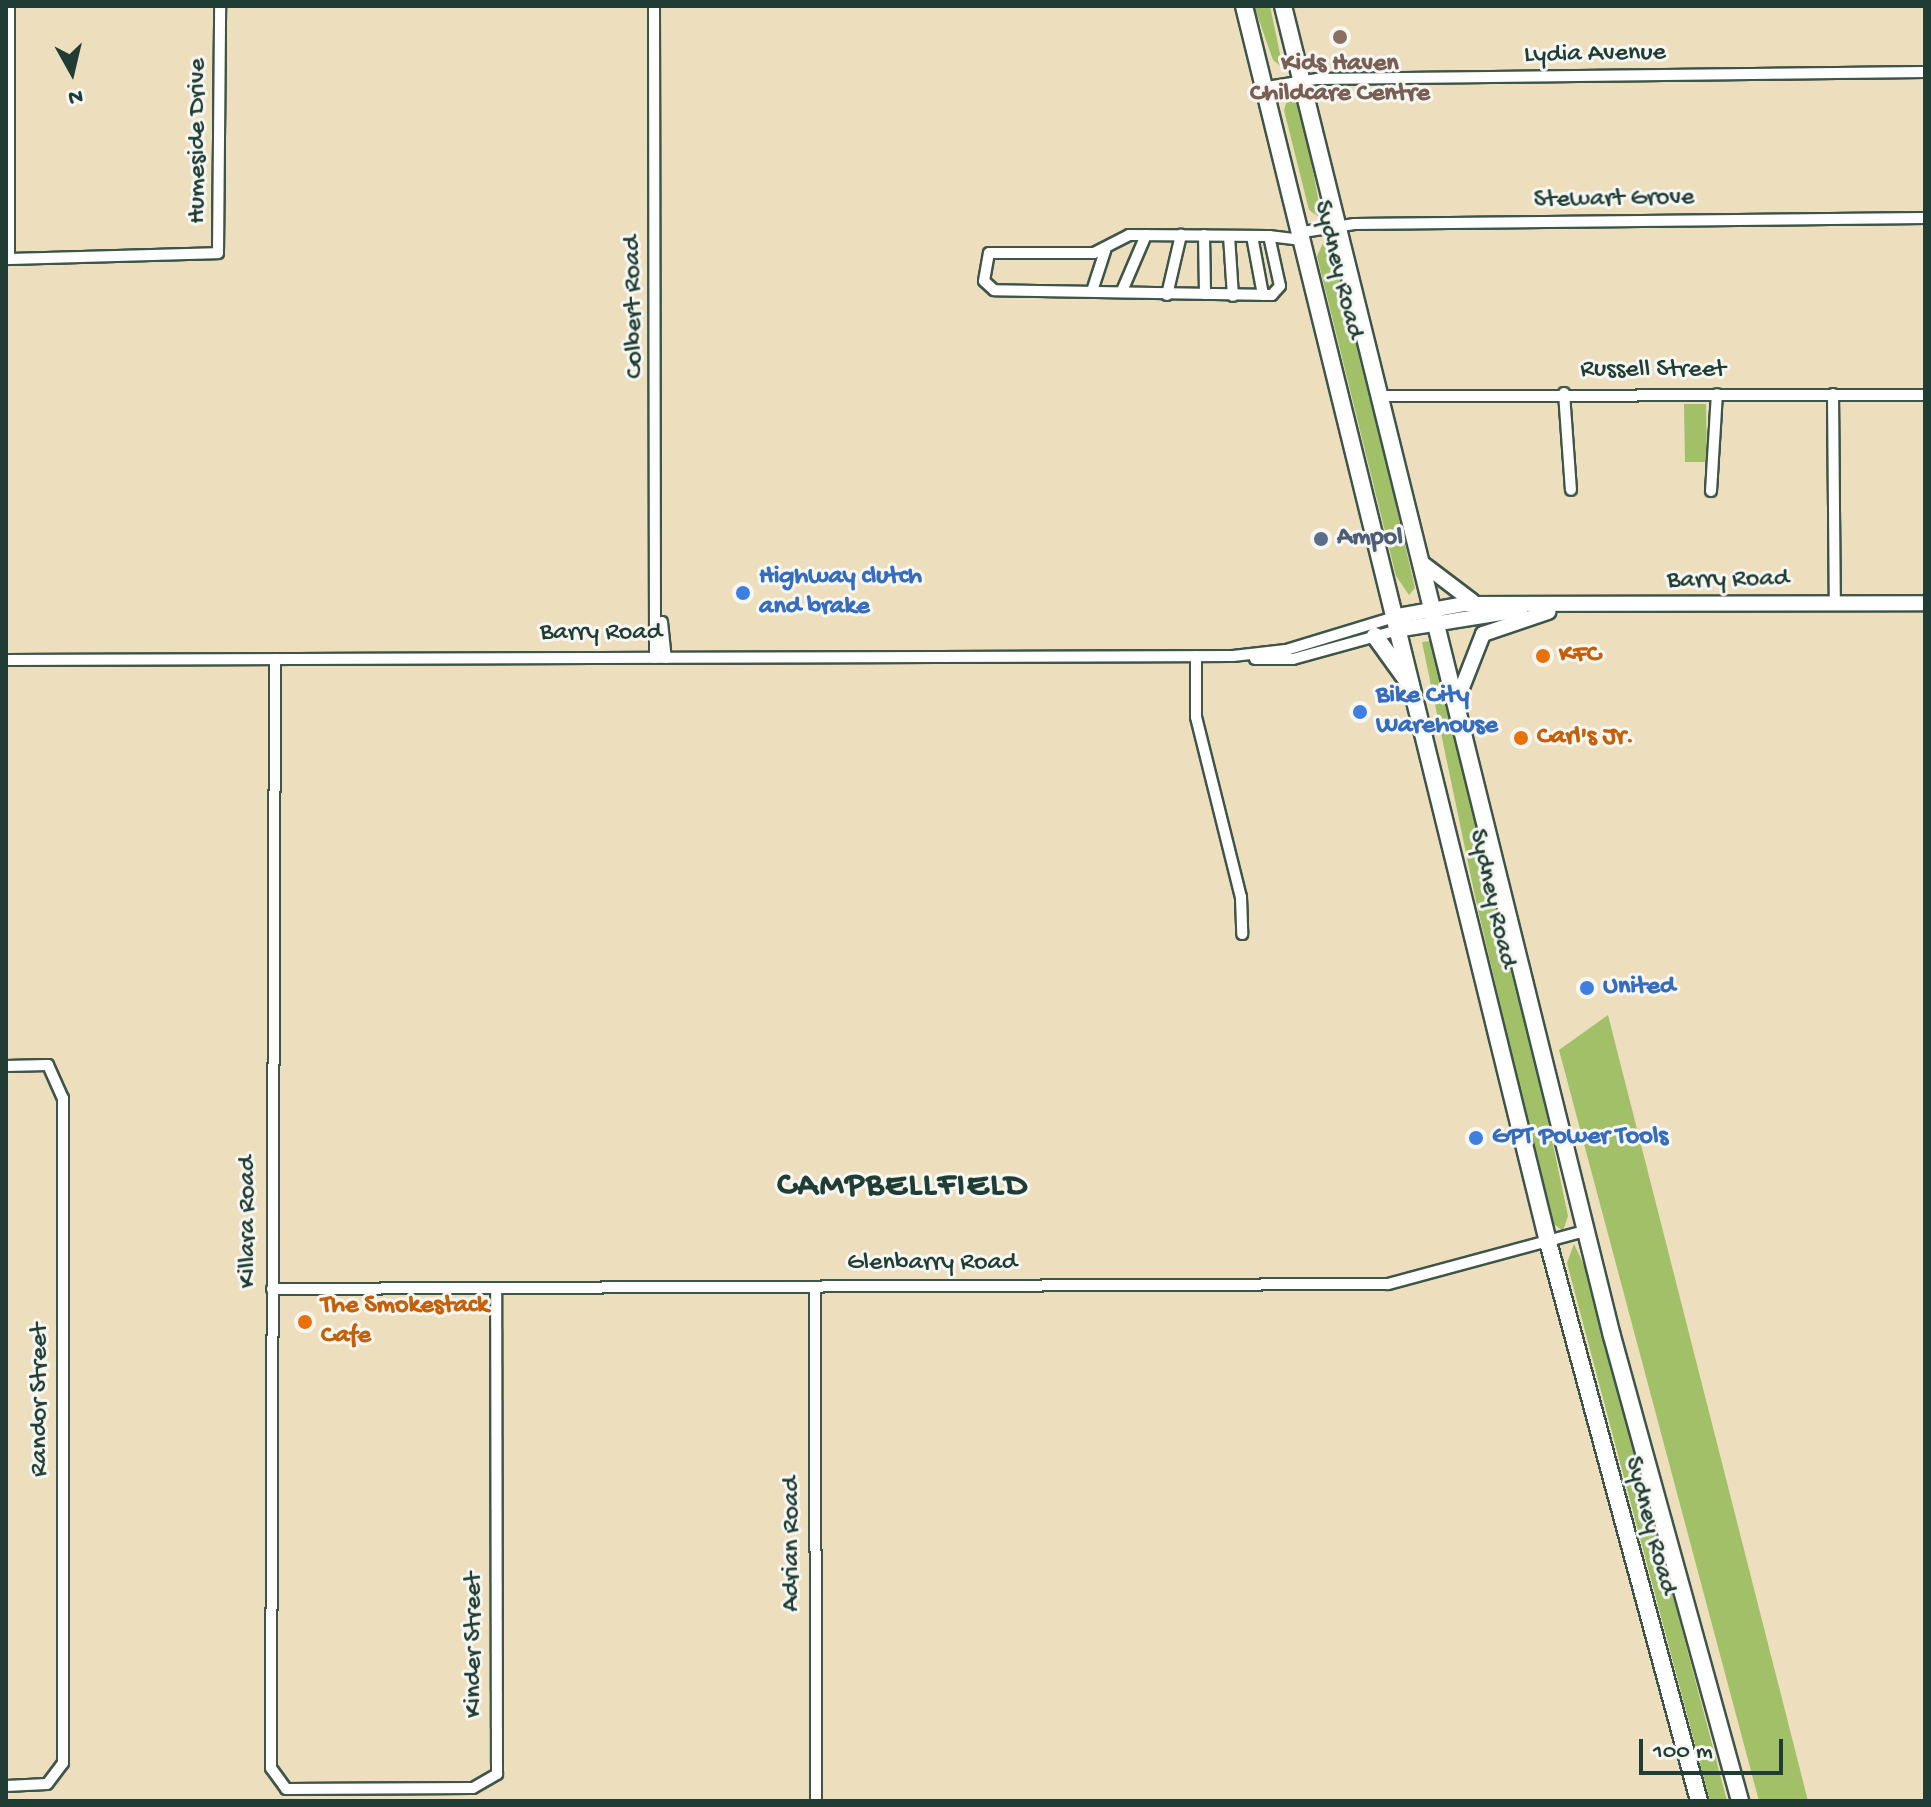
<!DOCTYPE html>
<html>
<head>
<meta charset="utf-8">
<style>
	body { margin:0 }
	#map { position:relative; width:1931px; height:1807px; overflow:hidden; background:#eddfbd; font-family:"Gochi Hand",sans-serif }
	div>[style] { position:absolute }
	[style*='--x'] { left:calc(var(--x)*1px); top:calc(var(--y)*1px); width:calc(var(--w)*1px); rotate:calc(var(--a)*1deg) }
	.green>* { inset:0; background:#a1c068 }
	.roads { filter:drop-shadow(2px 0 #3e5549) drop-shadow(-2px 0 #3e5549) drop-shadow(0 2px #3e5549) drop-shadow(0 -2px #3e5549) }
	.minor>* { height:10px; margin:-5px; padding:0 5px; transform-origin:5px; border-radius:5px; background:#fff }
	.secondary>* { height:14px; margin:-7px; padding:0 7px; transform-origin:7px; border-radius:7px; background:#fff }
	.trunk>* { height:16px; margin:-8px; padding:0 8px; transform-origin:8px; border-radius:8px; background:#fff }
	.dots>* { width:22px; height:22px; translate:-50% -50%; box-sizing:border-box; border:4px solid #f6f6f2; border-radius:50% }
	span { translate:-50% -50%; white-space:nowrap; text-align:center; line-height:1.15; -webkit-text-stroke:6px #f6f6f2; paint-order:stroke }
	.street-label { font-size:26px; color:#1f3d34 }
	.education-label { font-size:26px; color:#785e54; font-weight:700 }
	.service-label { font-size:26px; color:#4e5e75; font-weight:700 }
	.left { translate:0 -50%; text-align:left }
	.shop-label { font-size:26px; color:#366cbe; font-weight:700 }
	.food-label { font-size:26px; color:#c56008; font-weight:700 }
	.district-label { font-size:34px; color:#1f3d34; font-weight:700; letter-spacing:2px }
	.frame { position:absolute; inset:0; border:8px solid #1f3d34; pointer-events:none }
	.north { position:absolute; left:32px; top:32px; width:80px; height:80px; -webkit-text-stroke:6px #f6f6f2; paint-order:stroke; rotate:172deg; font-size:22px; font-weight:700; line-height:32px; text-align:center; color:#1f3d34 }
	.north::after { content:''; display:block; margin:auto; width:28px; height:36px; background:#1f3d34; clip-path:polygon(50% 0,100% 100%,50% 72%,0 100%) }
	.scale { position:absolute; left:1639px; top:1739px; width:144px; height:36px; box-sizing:border-box; border:4px solid #1f3d34; border-top:0; padding-left:10px; font-size:24px; line-height:28px; white-space:nowrap; color:#1f3d34; -webkit-text-stroke:6px #f6f6f2; paint-order:stroke }
</style>
</head>
<body>
<div id="map">
	<div class="green">
		<i style="clip-path:polygon(1254px 6px,1270px 6px,1283px 68px,1273px 60px)"></i>
		<i style="clip-path:polygon(1290px 91px,1299px 96px,1322px 219px,1309px 210px,1284px 110px)"></i>
		<i style="clip-path:polygon(1325px 239px,1334px 241px,1368px 384px,1415px 588px,1409px 595px,1396px 576px,1317px 256px)"></i>
		<i style="clip-path:polygon(1684px 404px,1706px 404px,1707px 462px,1685px 462px)"></i>
		<i style="clip-path:polygon(1431px 641px,1539px 1078px,1568px 1216px,1563px 1231px,1551px 1222px,1476px 901px,1422px 642px)"></i>
		<i style="clip-path:polygon(1608px 1015px,1808px 1801px,1759px 1801px,1559px 1050px)"></i>
		<i style="clip-path:polygon(1574px 1244px,1589px 1276px,1727px 1801px,1710px 1801px,1567px 1263px)"></i>
	</div>
	<div class="roads">
		<div class="minor">
			<i style="--x:654;--y:6;--w:652;--a:89.91"></i>
			<i style="--x:1267;--y:87;--w:51;--a:-9.1"></i>
			<i style="--x:1317;--y:79;--w:608;--a:-0.66"></i>
			<i style="--x:1303;--y:232;--w:52;--a:-8.9"></i>
			<i style="--x:1354;--y:224;--w:571;--a:-0.6"></i>
			<i style="--x:1204;--y:235;--w:59;--a:89"></i>
			<i style="--x:1229;--y:236;--w:60;--a:86.2"></i>
			<i style="--x:1252;--y:236;--w:60;--a:79.4"></i>
			<i style="--x:1269;--y:236;--w:51;--a:77.6"></i>
			<i style="--x:1280;--y:286;--w:12;--a:132"></i>
			<i style="--x:1272;--y:295;--w:278;--a:-179"></i>
			<i style="--x:994;--y:290;--w:13;--a:-138"></i>
			<i style="--x:984;--y:281;--w:28;--a:-80"></i>
			<i style="--x:989;--y:253;--w:105;--a:0"></i>
			<i style="--x:1094;--y:253;--w:39;--a:-27"></i>
			<i style="--x:1129;--y:235;--w:140;--a:0.4"></i>
			<i style="--x:1269;--y:236;--w:35;--a:7"></i>
			<i style="--x:6;--y:259;--w:212;--a:-1.6"></i>
			<i style="--x:218;--y:253;--w:247;--a:-89.5"></i>
			<i style="--x:9;--y:259;--w:253;--a:-90"></i>
			<i style="--x:1093;--y:288;--w:40;--a:-72"></i>
			<i style="--x:1122;--y:291;--w:61;--a:-66.8"></i>
			<i style="--x:1167;--y:295;--w:62;--a:-76.9"></i>
			<i style="--x:1564;--y:393;--w:97;--a:85.9"></i>
			<i style="--x:1833;--y:394;--w:210;--a:89.5"></i>
			<i style="--x:1382;--y:396;--w:543;--a:-0.11"></i>
			<i style="--x:1711;--y:491;--w:97;--a:-86.5"></i>
			<i style="--x:662;--y:622;--w:36;--a:84"></i>
			<i style="--x:1196;--y:656;--w:61;--a:90"></i>
			<i style="--x:1196;--y:717;--w:186;--a:76"></i>
			<i style="--x:1241;--y:897;--w:37;--a:88"></i>
			<i style="--x:275;--y:659;--w:1109;--a:90.21"></i>
			<i style="--x:271;--y:1768;--w:26;--a:54"></i>
			<i style="--x:286;--y:1789;--w:187;--a:-0.3"></i>
			<i style="--x:473;--y:1788;--w:28;--a:-30"></i>
			<i style="--x:497;--y:1774;--w:486;--a:-90.1"></i>
			<i style="--x:1255;--y:659;--w:38;--a:0"></i>
			<i style="--x:1293;--y:659;--w:113;--a:-15.4"></i>
			<i style="--x:6;--y:660;--w:1227;--a:-0.19"></i>
			<i style="--x:1233;--y:656;--w:53;--a:-6.5"></i>
			<i style="--x:1286;--y:650;--w:117;--a:-16.9"></i>
			<i style="--x:6;--y:1066;--w:42;--a:-1.4"></i>
			<i style="--x:48;--y:1065;--w:36;--a:66"></i>
			<i style="--x:63;--y:1098;--w:665;--a:90"></i>
			<i style="--x:63;--y:1763;--w:26;--a:127"></i>
			<i style="--x:47;--y:1784;--w:41;--a:177.2"></i>
			<i style="--x:815;--y:1287;--w:514;--a:89.89"></i>
			<i style="--x:272;--y:1289;--w:1116;--a:-0.26"></i>
			<i style="--x:1388;--y:1284;--w:204;--a:-15.1"></i>
		</div>
		<div class="secondary">
			<i style="--x:1422;--y:563;--w:63;--a:37.2"></i>
			<i style="--x:1398;--y:616;--w:67;--a:-10.3"></i>
			<i style="--x:1464;--y:604;--w:461;--a:-0.1"></i>
			<i style="--x:1402;--y:629;--w:120;--a:-9.1"></i>
			<i style="--x:1456;--y:703;--w:74;--a:-68.6"></i>
			<i style="--x:1483;--y:634;--w:69;--a:-18.7"></i>
		</div>
		<div class="trunk">
			<i style="--x:1244;--y:6;--w:1273;--a:76.18"></i>
			<i style="--x:1548;--y:1242;--w:579;--a:74.88"></i>
			<i style="--x:1283;--y:6;--w:1370;--a:76.11"></i>
			<i style="--x:1612;--y:1336;--w:482;--a:74.6"></i>
			<i style="--x:1375;--y:636;--w:62;--a:54.2"></i>
		</div>
	</div>
	<div class="dots">
		<i style="left:1340px;top:37px;background:#8d6e63"></i>
		<i style="left:1321px;top:539px;background:#5c6f8a"></i>
		<i style="left:743px;top:593px;background:#3f7fe0"></i>
		<i style="left:1543px;top:656px;background:#e8710a"></i>
		<i style="left:1360px;top:712px;background:#3f7fe0"></i>
		<i style="left:1521px;top:738px;background:#e8710a"></i>
		<i style="left:1587px;top:988px;background:#3f7fe0"></i>
		<i style="left:1476px;top:1138px;background:#3f7fe0"></i>
		<i style="left:305px;top:1322px;background:#e8710a"></i>
	</div>
	<div class="street-label">
		<span style="left:1595px;top:55px;rotate:-1deg">Lydia Avenue</span>
		<span style="left:199px;top:141px;rotate:-90deg">Humeside Drive</span>
		<span style="left:1614px;top:200px;rotate:-1deg">Stewart Grove</span>
		<span style="left:1337px;top:270px;rotate:76deg">Sydney Road</span>
		<span style="left:635px;top:307px;rotate:-91deg">Colbert Road</span>
		<span style="left:1653px;top:371px">Russell Street</span>
		<span style="left:1728px;top:581px;rotate:-1deg">Barry Road</span>
		<span style="left:601px;top:634px">Barry Road</span>
		<span style="left:1491px;top:899px;rotate:77deg">Sydney Road</span>
		<span style="left:249px;top:1222px;rotate:-90deg">Killara Road</span>
		<span style="left:932px;top:1264px">Glenbarry Road</span>
		<span style="left:41px;top:1400px;rotate:-90deg">Randor Street</span>
		<span style="left:1649px;top:1526px;rotate:75deg">Sydney Road</span>
		<span style="left:793px;top:1544px;rotate:-90deg">Adrian Road</span>
		<span style="left:475px;top:1645px;rotate:-90deg">Kinder Street</span>
	</div>
	<div class="education-label">
		<span style="left:1340px;top:80px">Kids Haven<br>Childcare Centre</span>
	</div>
	<div class="service-label">
		<span class="left" style="left:1337px;top:539px">Ampol</span>
	</div>
	<div class="shop-label">
		<span class="left" style="left:759px;top:593px">Highway clutch<br>and brake</span>
		<span class="left" style="left:1376px;top:712px">Bike City<br>Warehouse</span>
		<span class="left" style="left:1603px;top:988px">United</span>
		<span class="left" style="left:1492px;top:1138px">GPT Power Tools</span>
	</div>
	<div class="food-label">
		<span class="left" style="left:1559px;top:656px">KFC</span>
		<span class="left" style="left:1537px;top:738px">Carl's Jr.</span>
		<span class="left" style="left:321px;top:1322px">The Smokestack<br>Cafe</span>
	</div>
	<div class="district-label">
		<span style="left:903px;top:1188px">CAMPBELLFIELD</span>
	</div>
	<div class="frame"></div>
	<div class="north">N</div>
	<div class="scale">100 m</div>
</div>
</body>
</html>
